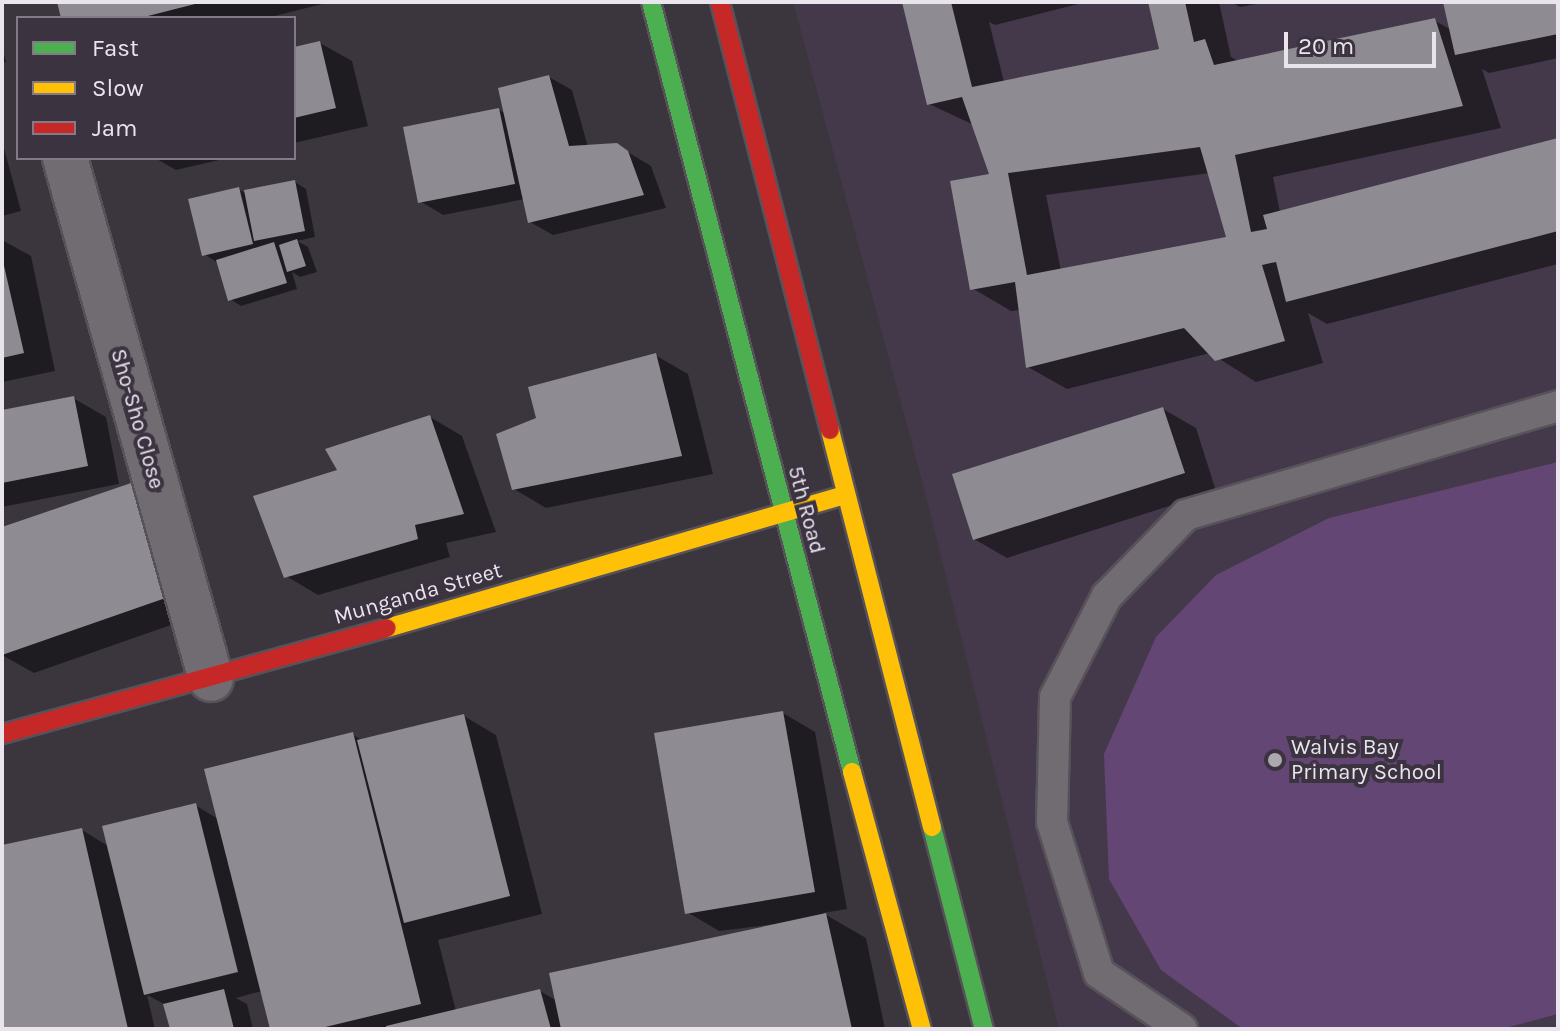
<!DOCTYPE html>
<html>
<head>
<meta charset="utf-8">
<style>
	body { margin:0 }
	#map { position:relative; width:1560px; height:1031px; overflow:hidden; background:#3b363e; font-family:Karla,sans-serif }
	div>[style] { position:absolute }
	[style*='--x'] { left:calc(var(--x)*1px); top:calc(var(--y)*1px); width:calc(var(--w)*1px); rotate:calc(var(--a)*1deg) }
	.built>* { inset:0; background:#44394a }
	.green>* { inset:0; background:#644674 }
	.shadow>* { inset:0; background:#0007 }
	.building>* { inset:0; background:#8f8b92 }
	.roads { filter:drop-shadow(2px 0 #575259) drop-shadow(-2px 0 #575259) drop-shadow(0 2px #575259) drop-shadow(0 -2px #575259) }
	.lane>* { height:30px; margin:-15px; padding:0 15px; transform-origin:15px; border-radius:15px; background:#706c72 }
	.street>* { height:44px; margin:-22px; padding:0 22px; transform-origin:22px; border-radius:22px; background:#706c72 }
	.fast>* { height:18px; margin:-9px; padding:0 9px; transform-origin:9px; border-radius:9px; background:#4caf50 }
	.slow>* { height:18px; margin:-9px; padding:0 9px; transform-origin:9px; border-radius:9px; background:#ffc107 }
	.jam>* { height:18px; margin:-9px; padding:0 9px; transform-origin:9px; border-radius:9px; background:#c62828 }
	.dots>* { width:22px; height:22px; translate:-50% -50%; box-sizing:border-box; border:4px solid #3c3341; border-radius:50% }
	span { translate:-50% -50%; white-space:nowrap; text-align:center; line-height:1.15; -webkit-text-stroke:8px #3c3341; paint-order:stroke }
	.street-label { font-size:22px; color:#eae4ed }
	.poi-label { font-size:22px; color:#eae4ed }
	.left { translate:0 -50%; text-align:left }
	.frame { position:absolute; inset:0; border:4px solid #eae4ed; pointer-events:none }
	.legend { position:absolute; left:16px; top:16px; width:280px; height:144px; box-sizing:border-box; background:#3c3341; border:2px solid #827a86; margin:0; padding:10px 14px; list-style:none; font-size:24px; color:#eae4ed }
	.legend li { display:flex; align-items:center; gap:16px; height:40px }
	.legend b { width:40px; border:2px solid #827a86 }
	.scale { position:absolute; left:1284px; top:32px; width:152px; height:36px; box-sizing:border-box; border:4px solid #eae4ed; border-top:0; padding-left:10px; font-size:24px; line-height:28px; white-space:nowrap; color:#eae4ed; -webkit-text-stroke:6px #3c3341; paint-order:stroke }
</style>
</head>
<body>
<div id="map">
	<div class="built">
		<i style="clip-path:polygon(793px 2px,1558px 2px,1558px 1029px,1059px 1029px,925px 492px)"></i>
	</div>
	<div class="green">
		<i style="clip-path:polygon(1558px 462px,1558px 1014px,1501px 1029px,1243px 1029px,1161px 970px,1109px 879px,1104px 754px,1156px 637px,1216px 575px,1329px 518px)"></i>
	</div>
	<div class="shadow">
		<i style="clip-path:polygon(59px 2px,330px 2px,267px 18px,63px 18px)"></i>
		<i style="clip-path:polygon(evenodd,904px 2px,1086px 2px,995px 25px,989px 22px,1004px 82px,1161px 51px,1150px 2px,1219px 2px,1231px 57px,1240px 62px,1435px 21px,1452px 30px,1445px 2px,1558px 2px,1558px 58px,1489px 73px,1482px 69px,1501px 128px,1273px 177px,1280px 212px,1558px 140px,1558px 264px,1327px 324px,1308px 313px,1323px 363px,1256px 382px,1210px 353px,1067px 389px,1028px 367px,1021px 310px,1011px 311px,972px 288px,991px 175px,974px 125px,929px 104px,904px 2px,1210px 173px,1228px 238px,1061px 271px,1046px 195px,1210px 173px)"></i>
		<i style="clip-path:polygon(1231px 2px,1267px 2px,1240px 7px)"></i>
		<i style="clip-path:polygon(320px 43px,352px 61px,368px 126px,294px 143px,294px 49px)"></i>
		<i style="clip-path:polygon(2px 47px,6px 62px,2px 63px)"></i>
		<i style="clip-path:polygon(549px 77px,572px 90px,588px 147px,616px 145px,651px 166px,666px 208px,553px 235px,530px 222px,525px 199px,443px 215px,420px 201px,499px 110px,506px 114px)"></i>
		<i style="clip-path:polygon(2px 141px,21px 211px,2px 216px)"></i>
		<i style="clip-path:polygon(155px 158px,228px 158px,176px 170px)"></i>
		<i style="clip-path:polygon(295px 182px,306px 189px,315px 237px,297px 241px,308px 247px,317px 272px,300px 277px,292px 272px,297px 289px,241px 306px,230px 299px,218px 263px,204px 254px,238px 189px,247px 194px)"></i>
		<i style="clip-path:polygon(2px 240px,31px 256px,55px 371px,2px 382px)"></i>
		<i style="clip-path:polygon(655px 355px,688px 374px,713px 474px,546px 508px,514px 489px,539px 419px)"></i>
		<i style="clip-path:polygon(73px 398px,106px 417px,119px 484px,2px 507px,2px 412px)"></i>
		<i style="clip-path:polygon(1163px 409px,1196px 428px,1216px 491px,1007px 558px,974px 539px)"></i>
		<i style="clip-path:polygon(430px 417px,462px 436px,496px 532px,446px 543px,450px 557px,318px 595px,286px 576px,339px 471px)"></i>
		<i style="clip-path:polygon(2px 529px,208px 612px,34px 673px,2px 655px)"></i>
		<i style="clip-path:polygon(783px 713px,815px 732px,847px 909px,823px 913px,866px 938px,885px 1029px,272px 1029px,262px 991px,236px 998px,247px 1004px,253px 1029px,172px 1029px,166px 1005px,147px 995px,155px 1029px,2px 1029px,2px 847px,82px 830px,108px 846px,195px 805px,218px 819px,352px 734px,363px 741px,464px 716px,496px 735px,542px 914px,438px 940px,456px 1011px,540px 991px,557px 1001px,794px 922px,719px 931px,687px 912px)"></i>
	</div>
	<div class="building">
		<i style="clip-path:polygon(57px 2px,199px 2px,199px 3px,140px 18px,61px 18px)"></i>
		<i style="clip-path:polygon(evenodd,902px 2px,951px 2px,972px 87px,1159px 49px,1148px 2px,1185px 2px,1194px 42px,1205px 39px,1214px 65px,1435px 18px,1463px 106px,1235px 155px,1251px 232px,1267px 229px,1263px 215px,1558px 138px,1558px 231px,1286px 302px,1276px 262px,1262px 265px,1285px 341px,1215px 361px,1184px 328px,1026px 368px,1015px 282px,970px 290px,950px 181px,989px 174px,962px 97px,927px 105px,902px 2px,1200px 147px,1226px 237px,1027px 275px,1008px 173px,1200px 147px)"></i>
		<i style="clip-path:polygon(1443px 2px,1558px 2px,1558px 34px,1455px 55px)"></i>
		<i style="clip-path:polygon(320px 41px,336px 108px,294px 118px,294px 47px)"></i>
		<i style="clip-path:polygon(549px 75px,569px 146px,617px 143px,628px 151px,644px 195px,528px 223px,498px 88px)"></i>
		<i style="clip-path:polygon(499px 108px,515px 184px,418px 203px,403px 127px)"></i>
		<i style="clip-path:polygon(295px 180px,305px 231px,254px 241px,244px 190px)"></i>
		<i style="clip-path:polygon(239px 187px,253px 244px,202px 256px,188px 199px)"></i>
		<i style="clip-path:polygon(297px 239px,306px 266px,287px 272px,279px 245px)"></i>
		<i style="clip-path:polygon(274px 242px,287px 283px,228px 301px,216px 260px)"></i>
		<i style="clip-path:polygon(2px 257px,24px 353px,2px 358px)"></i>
		<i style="clip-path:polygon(656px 353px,682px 456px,512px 490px,496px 434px,536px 418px,528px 387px)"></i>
		<i style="clip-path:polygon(74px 396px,88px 466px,2px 483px,2px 410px)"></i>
		<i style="clip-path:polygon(1163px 407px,1185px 473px,973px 540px,952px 474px)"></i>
		<i style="clip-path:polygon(430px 415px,464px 514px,415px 525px,418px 539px,284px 578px,253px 496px,337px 470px,325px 449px)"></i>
		<i style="clip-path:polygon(137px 481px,177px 594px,2px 655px,2px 527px)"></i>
		<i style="clip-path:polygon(783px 711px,815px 892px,685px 914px,654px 733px)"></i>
		<i style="clip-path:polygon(464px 714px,510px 896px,404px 923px,357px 740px)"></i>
		<i style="clip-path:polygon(353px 732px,421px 1004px,317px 1029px,270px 1029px,204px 769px)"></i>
		<i style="clip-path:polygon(196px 803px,238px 972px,144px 995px,102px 826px)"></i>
		<i style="clip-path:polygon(82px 828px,128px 1029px,2px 1029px,2px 845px)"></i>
		<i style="clip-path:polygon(826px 913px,852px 1029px,561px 1029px,549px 973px)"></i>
		<i style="clip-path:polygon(224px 989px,234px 1029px,170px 1029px,163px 1004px)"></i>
		<i style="clip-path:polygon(540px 989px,551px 1029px,386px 1029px,386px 1026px)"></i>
	</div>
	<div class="roads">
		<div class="lane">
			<i style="--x:1182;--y:1029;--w:100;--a:-146"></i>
			<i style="--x:1099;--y:973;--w:158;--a:-107.3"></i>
			<i style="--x:1052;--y:822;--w:125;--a:-88.6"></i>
			<i style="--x:1055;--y:697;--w:114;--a:-62.8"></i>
			<i style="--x:1107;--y:596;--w:113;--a:-45.7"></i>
			<i style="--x:1186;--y:515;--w:388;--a:-16.3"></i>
		</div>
		<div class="street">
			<i style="--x:65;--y:158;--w:541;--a:74.35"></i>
		</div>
		<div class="fast">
			<i style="--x:651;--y:2;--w:796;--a:75.37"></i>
			<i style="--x:932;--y:827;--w:209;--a:75.6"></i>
		</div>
		<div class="slow">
			<i style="--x:830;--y:430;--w:410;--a:75.6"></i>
			<i style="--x:387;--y:628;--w:478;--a:-16.2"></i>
			<i style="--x:852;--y:772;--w:266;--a:74.8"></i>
		</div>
		<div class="jam">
			<i style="--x:720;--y:2;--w:442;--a:75.6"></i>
			<i style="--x:2;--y:734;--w:399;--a:-15.4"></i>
		</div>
	</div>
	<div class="dots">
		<i style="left:1275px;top:760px;background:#ada7b0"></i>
	</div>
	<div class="street-label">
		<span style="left:137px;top:419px;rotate:74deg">Sho-Sho Close</span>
		<span style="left:806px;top:510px;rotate:75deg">5th Road</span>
		<span style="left:418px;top:594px;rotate:-16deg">Munganda Street</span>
	</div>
	<div class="poi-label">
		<span class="left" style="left:1291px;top:760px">Walvis Bay<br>Primary School</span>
	</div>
	<div class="frame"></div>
	<ul class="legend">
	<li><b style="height:10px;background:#4caf50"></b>Fast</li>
	<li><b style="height:10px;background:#ffc107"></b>Slow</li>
	<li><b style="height:10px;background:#c62828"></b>Jam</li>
	</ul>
	<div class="scale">20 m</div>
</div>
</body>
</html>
